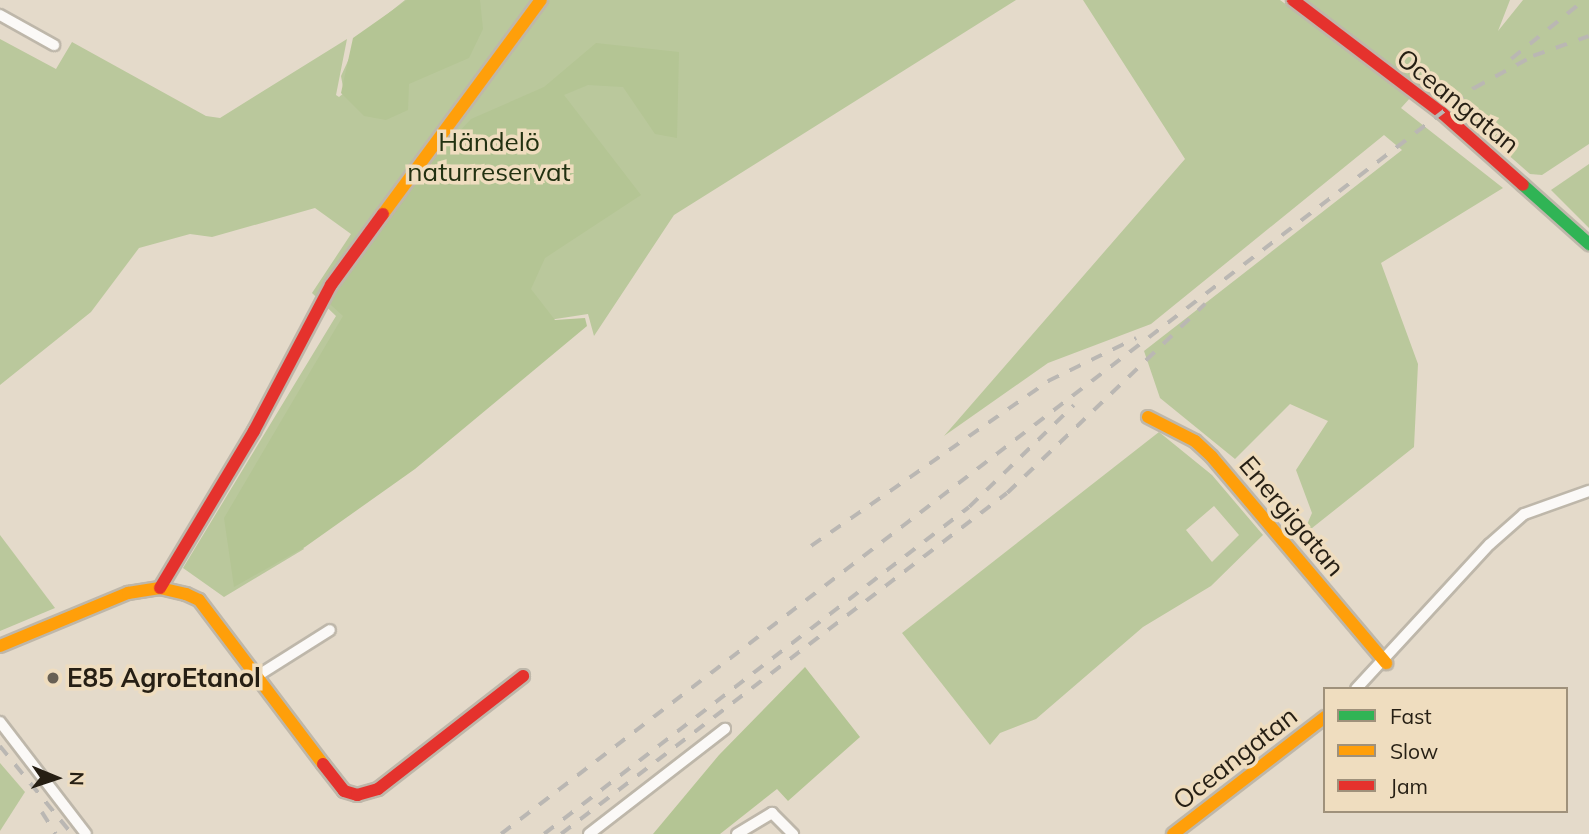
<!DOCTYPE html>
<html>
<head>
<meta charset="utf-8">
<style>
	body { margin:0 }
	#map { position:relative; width:1589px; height:834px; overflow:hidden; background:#e4daca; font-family:Mulish,sans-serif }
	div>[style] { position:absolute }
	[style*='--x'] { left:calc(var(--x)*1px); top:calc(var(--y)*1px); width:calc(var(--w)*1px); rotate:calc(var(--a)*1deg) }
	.green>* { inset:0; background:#bac89c }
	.forest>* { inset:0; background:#b4c594 }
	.roads { filter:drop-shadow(2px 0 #beb7aa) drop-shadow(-2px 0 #beb7aa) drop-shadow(0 2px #beb7aa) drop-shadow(0 -2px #beb7aa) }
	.street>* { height:10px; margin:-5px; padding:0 5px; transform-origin:5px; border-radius:5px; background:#fbf9f7 }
	.fast>* { height:12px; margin:-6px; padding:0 6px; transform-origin:6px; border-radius:6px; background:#30b455 }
	.slow>* { height:12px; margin:-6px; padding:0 6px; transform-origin:6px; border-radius:6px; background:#ff9f0a }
	.jam>* { height:12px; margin:-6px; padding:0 6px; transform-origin:6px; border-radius:6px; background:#e5322d }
	.rail>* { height:3.5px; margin-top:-1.75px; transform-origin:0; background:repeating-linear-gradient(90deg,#bab7b3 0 12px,transparent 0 24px) }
	.dots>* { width:19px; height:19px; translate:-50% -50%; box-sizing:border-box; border:4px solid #efddbf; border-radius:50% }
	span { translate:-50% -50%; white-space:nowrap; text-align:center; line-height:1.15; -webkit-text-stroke:7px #efddbf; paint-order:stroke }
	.street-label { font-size:26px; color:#261f14 }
	.park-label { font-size:26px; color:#223111 }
	.poi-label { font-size:26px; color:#261f14; font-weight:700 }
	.left { translate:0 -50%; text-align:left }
	.legend { position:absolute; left:1323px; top:687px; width:245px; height:126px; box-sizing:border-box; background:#efddbf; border:2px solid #9f917b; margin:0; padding:9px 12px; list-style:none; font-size:21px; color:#261f14 }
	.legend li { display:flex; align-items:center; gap:14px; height:35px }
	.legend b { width:35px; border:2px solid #9f917b }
	.north { position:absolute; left:21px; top:743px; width:70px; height:70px; -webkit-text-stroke:5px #efddbf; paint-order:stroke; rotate:92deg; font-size:19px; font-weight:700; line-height:28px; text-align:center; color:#261f14 }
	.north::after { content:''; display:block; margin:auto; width:24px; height:32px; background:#261f14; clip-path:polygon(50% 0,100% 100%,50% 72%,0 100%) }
</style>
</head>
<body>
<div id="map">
	<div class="green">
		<i style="clip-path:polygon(405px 0,1016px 0,674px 215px,594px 336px,588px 314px,549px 320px,300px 543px,304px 549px,224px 597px,183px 568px,336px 316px,312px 293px,351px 234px,315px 208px,212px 237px,190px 234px,139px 248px,91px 312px,0 385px,0 39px,56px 69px,72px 42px,206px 116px,220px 118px,347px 39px,336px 95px,339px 97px,344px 93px,341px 76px,359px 37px)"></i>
		<i style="clip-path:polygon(1083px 0,1280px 0,1411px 97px,1401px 108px,1503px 188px,1381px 263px,1418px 364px,1414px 447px,1302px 536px,1312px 513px,1296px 470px,1328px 421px,1290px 404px,1235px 459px,1160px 398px,1144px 351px,1402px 150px,1384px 135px,1151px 324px,1048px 363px,944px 436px,1185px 159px)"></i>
		<i style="clip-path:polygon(1303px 0,1510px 0,1498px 31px,1523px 0,1589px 0,1589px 144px,1542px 175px,1530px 174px,1431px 87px,1429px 98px)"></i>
		<i style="clip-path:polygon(1589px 164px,1589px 228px,1551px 190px)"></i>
		<i style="clip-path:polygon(evenodd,1159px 432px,1212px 475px,1263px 535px,1211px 586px,1143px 627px,1036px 719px,1000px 733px,990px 745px,902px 633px,1159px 432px,1214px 506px,1239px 535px,1212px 562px,1186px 530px,1214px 506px)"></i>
		<i style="clip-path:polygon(0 535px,55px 608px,0 631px)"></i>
		<i style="clip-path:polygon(0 763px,25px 792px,0 831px)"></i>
	</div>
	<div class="forest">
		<i style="clip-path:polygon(407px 0,480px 0,483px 29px,469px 58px,409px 84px,408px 110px,386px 120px,364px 116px,341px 93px,353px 38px)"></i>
		<i style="clip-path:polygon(596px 43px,679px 52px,677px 138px,655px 134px,623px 87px,588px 85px,564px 95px,641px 195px,545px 258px,531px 289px,555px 320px,585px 318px,587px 326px,415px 469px,305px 547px,234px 587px,224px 518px,343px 316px,319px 294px,364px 234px,471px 119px,544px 87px)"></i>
		<i style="clip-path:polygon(805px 667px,860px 737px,788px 801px,777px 789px,720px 834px,653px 834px,719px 755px)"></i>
	</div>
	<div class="roads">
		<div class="street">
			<i style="--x:0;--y:15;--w:62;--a:29.1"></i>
			<i style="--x:257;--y:676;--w:86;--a:-32.2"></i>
			<i style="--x:1356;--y:689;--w:197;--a:-47.3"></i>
			<i style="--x:1490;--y:544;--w:45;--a:-41.4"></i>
			<i style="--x:1524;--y:514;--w:69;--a:-19.5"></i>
			<i style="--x:0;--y:722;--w:141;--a:52.5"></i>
			<i style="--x:589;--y:834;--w:172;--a:-37.7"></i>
			<i style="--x:737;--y:834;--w:41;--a:-31"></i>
			<i style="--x:772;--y:813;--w:30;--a:45"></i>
		</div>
		<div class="fast">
			<i style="--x:1523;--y:185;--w:89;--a:41.8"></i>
		</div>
		<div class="slow">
			<i style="--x:383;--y:214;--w:266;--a:-53.6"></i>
			<i style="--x:1148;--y:417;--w:53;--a:27.1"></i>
			<i style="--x:1195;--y:441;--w:23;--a:43"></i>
			<i style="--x:1212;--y:457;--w:270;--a:49.8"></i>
			<i style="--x:0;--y:646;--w:139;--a:-22.5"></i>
			<i style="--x:128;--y:593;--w:32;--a:-9"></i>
			<i style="--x:160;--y:588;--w:27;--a:13"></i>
			<i style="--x:186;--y:594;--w:14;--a:25"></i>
			<i style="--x:199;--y:600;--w:206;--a:52.9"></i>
			<i style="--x:1173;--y:834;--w:192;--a:-37.6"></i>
		</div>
		<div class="jam">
			<i style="--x:1293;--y:0;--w:187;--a:37.2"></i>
			<i style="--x:1442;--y:113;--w:108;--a:41.6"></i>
			<i style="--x:160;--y:588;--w:183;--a:-59.1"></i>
			<i style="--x:254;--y:431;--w:165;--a:-62.2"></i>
			<i style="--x:331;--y:285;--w:88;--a:-53.8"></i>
			<i style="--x:323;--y:764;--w:34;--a:52"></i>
			<i style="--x:344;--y:791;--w:14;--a:17"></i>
			<i style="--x:357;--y:795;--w:22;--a:-16"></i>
			<i style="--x:378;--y:789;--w:184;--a:-37.9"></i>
		</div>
	</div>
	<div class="rail">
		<i style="--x:1511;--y:59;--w:94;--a:-38.9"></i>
		<i style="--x:811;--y:546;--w:289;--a:-34.8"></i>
		<i style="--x:1048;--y:381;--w:98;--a:-26"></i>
		<i style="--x:0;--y:746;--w:114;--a:50.7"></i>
		<i style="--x:42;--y:812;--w:26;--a:58"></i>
		<i style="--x:501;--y:834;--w:1226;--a:-37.48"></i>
		<i style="--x:1474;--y:88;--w:67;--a:-28.5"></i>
		<i style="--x:1533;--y:56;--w:59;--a:-19.7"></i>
		<i style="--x:544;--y:834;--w:536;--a:-37.58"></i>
		<i style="--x:969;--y:507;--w:146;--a:-44.2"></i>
		<i style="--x:561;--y:834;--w:561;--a:-37.4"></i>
		<i style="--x:1007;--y:493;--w:274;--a:-43.7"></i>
	</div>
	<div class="dots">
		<i style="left:53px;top:678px;background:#686054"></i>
	</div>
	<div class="street-label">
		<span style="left:1458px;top:101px;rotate:39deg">Oceangatan</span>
		<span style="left:1292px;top:516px;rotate:50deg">Energigatan</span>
		<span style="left:1235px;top:758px;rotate:-38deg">Oceangatan</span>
	</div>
	<div class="park-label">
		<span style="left:489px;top:157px">Händelö<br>naturreservat</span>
	</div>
	<div class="poi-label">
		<span class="left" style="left:67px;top:678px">E85 AgroEtanol</span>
	</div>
	<ul class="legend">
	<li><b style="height:9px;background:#30b455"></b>Fast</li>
	<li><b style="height:9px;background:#ff9f0a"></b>Slow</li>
	<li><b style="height:9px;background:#e5322d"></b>Jam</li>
	</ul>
	<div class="north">N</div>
</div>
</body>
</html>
